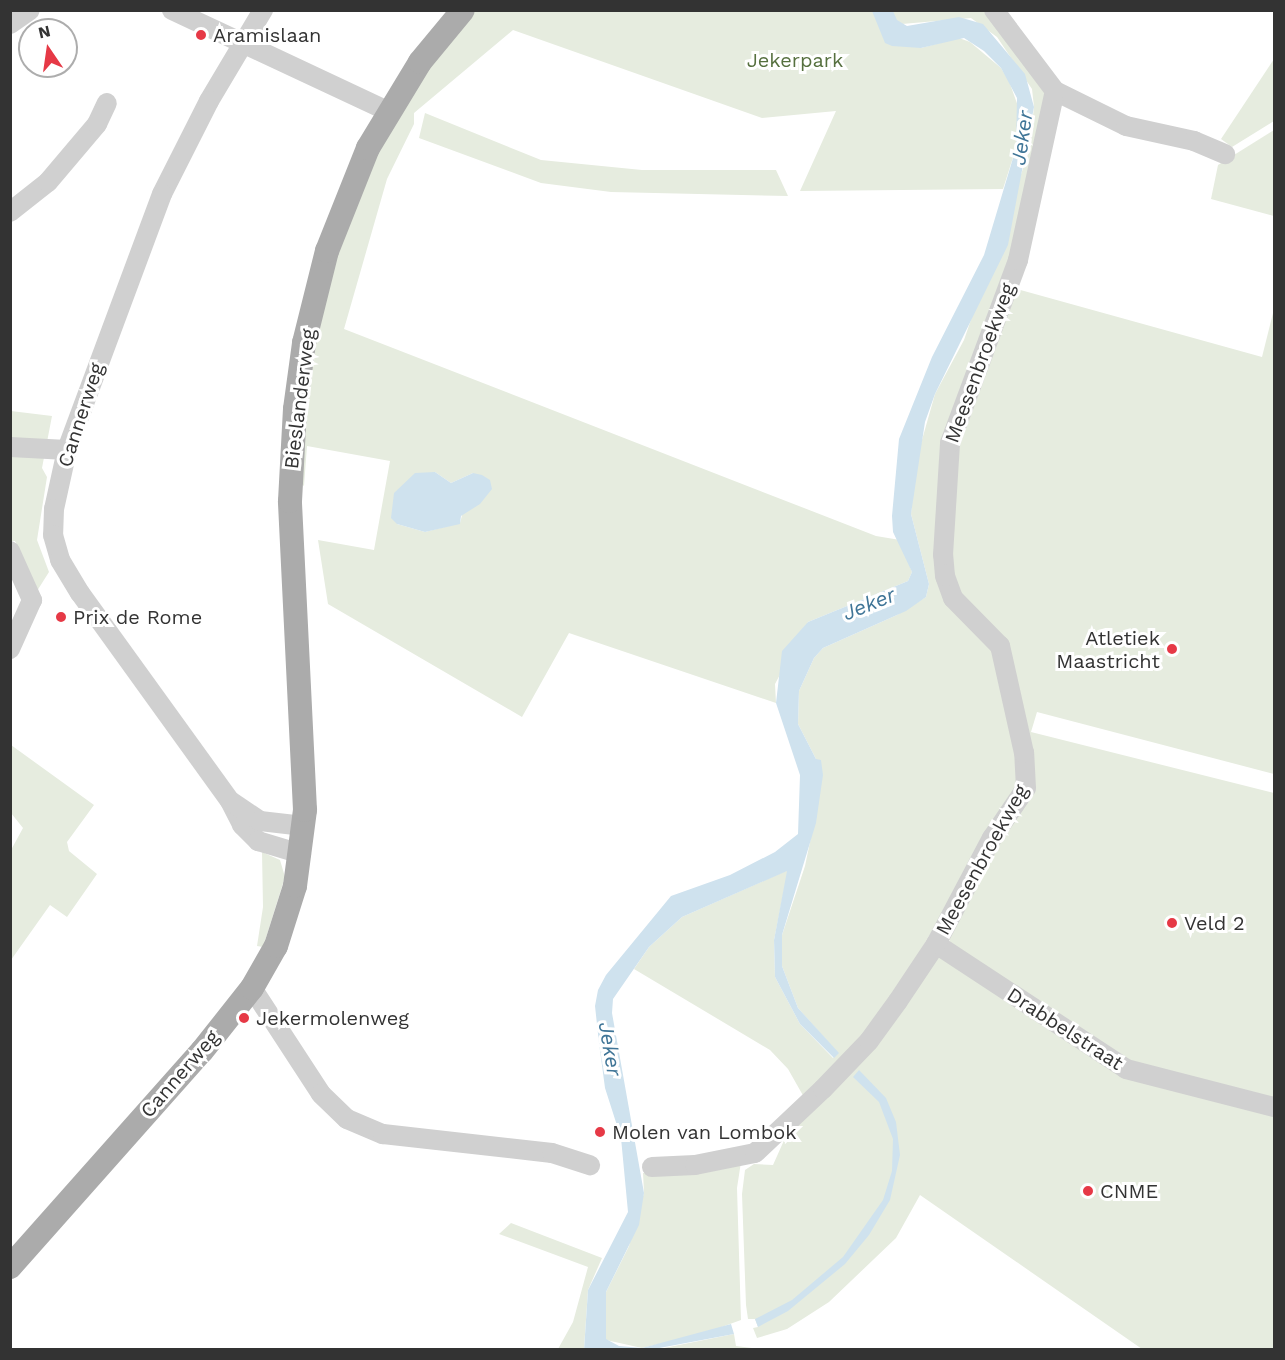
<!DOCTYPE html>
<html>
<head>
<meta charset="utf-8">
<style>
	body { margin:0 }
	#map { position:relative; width:1285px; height:1360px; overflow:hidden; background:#fff; font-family:"Work Sans",sans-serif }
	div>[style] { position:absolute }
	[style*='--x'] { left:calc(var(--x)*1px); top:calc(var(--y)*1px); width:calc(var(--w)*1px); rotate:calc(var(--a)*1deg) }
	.green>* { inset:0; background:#e6ecdf }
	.water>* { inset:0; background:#cfe2ee }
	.minor>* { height:20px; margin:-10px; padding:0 10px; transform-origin:10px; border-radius:10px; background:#d0d0d0 }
	.major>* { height:24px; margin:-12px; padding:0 12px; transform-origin:12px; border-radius:12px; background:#ababab }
	.dots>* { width:16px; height:16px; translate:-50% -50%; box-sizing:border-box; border:3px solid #fff; border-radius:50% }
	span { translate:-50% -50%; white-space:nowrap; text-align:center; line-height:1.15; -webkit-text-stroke:6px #fff; paint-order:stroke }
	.poi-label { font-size:20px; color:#333 }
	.left { translate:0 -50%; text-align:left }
	.right { translate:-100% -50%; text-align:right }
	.park-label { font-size:20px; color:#56703f }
	.street-label { font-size:20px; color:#333 }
	.water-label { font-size:21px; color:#3f7597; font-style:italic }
	.frame { position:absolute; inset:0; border:12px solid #333; pointer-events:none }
	.north { position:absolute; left:18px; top:18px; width:60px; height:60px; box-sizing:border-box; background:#fff; border:2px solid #adadad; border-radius:50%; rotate:347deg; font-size:16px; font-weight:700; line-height:24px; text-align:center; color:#333 }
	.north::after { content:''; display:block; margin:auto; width:21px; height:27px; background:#e63946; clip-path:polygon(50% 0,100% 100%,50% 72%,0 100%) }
</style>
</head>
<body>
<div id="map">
	<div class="green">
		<i style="clip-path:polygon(evenodd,471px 11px,988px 11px,1047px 90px,1018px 246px,949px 426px,938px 564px,989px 638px,1022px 779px,880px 1019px,805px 1099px,788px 1069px,770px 1050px,634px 969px,649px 947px,682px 917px,788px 870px,774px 940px,775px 977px,800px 1024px,833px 1058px,838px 1053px,798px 1008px,782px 966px,782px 935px,805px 866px,819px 799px,816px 759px,798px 724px,799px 691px,814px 658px,823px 648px,897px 615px,926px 597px,929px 584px,911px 514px,916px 461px,935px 394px,964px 340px,1029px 151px,1034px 107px,1032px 89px,997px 37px,971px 18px,902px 24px,921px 48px,959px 38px,970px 42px,1001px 68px,1009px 81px,1020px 112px,1016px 148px,1003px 189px,800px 191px,836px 111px,762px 118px,513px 30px,414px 113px,414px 124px,387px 179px,344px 329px,876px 536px,900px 540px,912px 572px,908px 581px,808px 622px,775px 684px,776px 703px,569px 633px,522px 717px,328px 604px,318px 540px,374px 550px,390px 461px,307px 446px,304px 486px,297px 480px,313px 350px,333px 250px,399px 105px,471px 11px,435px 472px,451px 483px,473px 473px,460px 523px,425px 532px,397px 524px,435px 472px)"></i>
		<i style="clip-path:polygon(1274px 59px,1274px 121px,1232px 147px,1221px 139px)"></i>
		<i style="clip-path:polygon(425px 113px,541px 160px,642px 170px,776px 170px,788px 196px,611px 192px,541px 183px,419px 138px)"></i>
		<i style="clip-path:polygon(1274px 130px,1274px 216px,1211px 199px,1218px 165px)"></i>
		<i style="clip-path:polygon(1010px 287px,1262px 357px,1274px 309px,1274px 774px,1037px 712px,1031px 732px,1274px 793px,1274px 1102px,1134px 1068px,951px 946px,949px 938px,1019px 808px,1006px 652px,962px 602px,948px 575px,953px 449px)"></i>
		<i style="clip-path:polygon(11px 411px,52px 416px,42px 468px,47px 477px,37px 540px,49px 572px,37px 591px,15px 541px,11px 541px)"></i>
		<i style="clip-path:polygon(11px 745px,94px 805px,67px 842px,69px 851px,97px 874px,67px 917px,50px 905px,11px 960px,11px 850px,23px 828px,11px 813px)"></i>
		<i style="clip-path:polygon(262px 852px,280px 860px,285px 877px,263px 947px,257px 946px,263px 907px)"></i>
		<i style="clip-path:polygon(940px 956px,1105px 1065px,1274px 1111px,1274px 1349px,1142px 1349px,920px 1195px,896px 1238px,829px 1302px,787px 1329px,757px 1338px,753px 1328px,758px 1327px,755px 1319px,748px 1319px,746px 1305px,742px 1194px,745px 1170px,754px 1164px,773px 1165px,790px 1127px,927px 963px)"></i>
		<i style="clip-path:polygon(741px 1162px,737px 1188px,741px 1320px,705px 1333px,642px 1348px,606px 1340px,606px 1292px,629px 1246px,644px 1193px,643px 1173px)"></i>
		<i style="clip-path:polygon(511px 1223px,602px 1258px,588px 1290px,584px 1349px,558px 1349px,573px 1322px,588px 1267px,499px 1234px)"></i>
		<i style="clip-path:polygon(734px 1334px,736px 1346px,760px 1349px,654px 1350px)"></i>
	</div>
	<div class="water">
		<i style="clip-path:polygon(872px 11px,893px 11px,897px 20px,907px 26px,959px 17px,983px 24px,1025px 74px,1034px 107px,1008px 245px,935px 394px,925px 422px,911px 514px,929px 584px,926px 597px,906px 611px,823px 648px,814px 658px,799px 691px,798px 724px,816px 759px,821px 760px,823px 775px,816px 823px,782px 935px,782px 966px,798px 1008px,839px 1053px,834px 1058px,800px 1024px,775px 977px,774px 940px,787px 871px,682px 917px,649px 947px,613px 999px,612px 1013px,644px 1193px,639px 1225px,606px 1292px,606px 1339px,619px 1346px,642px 1348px,731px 1324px,734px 1334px,654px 1349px,584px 1350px,588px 1290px,628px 1212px,621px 1138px,605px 1088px,599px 1043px,595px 1006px,598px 990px,606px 975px,671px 896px,730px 875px,775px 852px,798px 834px,800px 775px,776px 703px,782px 651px,808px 622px,908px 581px,912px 572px,893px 532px,892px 516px,899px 439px,932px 357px,984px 255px,1016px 148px,1017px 98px,1001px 68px,984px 51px,964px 38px,921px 48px,892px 46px,885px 43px)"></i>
		<i style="clip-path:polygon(435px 472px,451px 483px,473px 473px,482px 475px,490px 480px,492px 489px,480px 504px,461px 516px,460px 524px,425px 532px,397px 524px,391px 518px,394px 493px,415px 473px)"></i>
		<i style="clip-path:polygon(859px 1070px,886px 1098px,896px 1122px,900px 1155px,890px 1200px,869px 1235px,845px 1264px,788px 1311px,758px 1327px,755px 1319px,792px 1300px,843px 1257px,883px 1200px,892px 1171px,893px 1139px,879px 1102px,853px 1077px)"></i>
	</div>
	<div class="minor">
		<i style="--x:172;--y:10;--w:238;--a:25.1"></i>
		<i style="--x:263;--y:10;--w:106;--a:120.7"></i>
		<i style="--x:209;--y:101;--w:104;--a:116.8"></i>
		<i style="--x:162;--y:194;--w:273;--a:110.4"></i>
		<i style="--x:67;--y:450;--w:60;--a:102.4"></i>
		<i style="--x:54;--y:509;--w:26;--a:92"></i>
		<i style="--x:53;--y:535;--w:26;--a:74"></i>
		<i style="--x:60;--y:560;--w:39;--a:59"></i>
		<i style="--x:80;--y:593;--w:256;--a:54.2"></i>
		<i style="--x:230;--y:801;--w:27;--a:63"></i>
		<i style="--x:242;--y:825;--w:23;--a:45"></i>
		<i style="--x:258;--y:841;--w:45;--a:16.8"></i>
		<i style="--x:10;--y:24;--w:24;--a:-35"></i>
		<i style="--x:1055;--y:91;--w:79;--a:26.2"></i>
		<i style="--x:1126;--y:126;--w:70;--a:12.4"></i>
		<i style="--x:1194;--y:141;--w:34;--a:23"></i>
		<i style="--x:10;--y:212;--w:48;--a:-38.3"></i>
		<i style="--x:48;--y:182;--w:76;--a:-49.8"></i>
		<i style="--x:97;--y:124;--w:23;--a:-65"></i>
		<i style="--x:10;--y:447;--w:57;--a:3"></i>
		<i style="--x:10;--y:551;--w:54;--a:65.8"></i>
		<i style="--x:32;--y:600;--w:54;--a:114.2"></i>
		<i style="--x:232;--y:802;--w:34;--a:34"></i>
		<i style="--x:260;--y:821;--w:44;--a:6.5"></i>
		<i style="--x:936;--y:944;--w:227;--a:33.3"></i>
		<i style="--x:1126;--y:1069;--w:153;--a:14.4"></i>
		<i style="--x:252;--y:988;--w:126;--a:56.9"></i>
		<i style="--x:321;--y:1094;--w:36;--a:44"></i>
		<i style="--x:347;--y:1119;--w:39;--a:23"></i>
		<i style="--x:383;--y:1134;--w:170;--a:6.4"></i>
		<i style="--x:552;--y:1153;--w:40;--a:18"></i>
		<i style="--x:652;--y:1167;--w:43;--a:-2.7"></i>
		<i style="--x:695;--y:1165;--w:61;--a:-11.3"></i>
		<i style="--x:755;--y:1153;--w:93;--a:-43.3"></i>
		<i style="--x:823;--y:1089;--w:66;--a:-46.2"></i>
		<i style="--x:869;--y:1041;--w:49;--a:-54.1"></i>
		<i style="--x:898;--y:1001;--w:69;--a:-56.3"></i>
		<i style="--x:936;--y:944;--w:120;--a:-62.2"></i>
		<i style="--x:992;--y:838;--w:60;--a:-55.8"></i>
		<i style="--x:1026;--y:788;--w:35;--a:-93"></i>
		<i style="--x:1024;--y:753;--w:110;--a:-102.6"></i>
		<i style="--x:1000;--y:646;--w:67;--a:-134.4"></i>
		<i style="--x:953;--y:598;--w:23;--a:-110"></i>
		<i style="--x:945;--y:576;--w:21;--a:-95"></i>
		<i style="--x:943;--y:555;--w:112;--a:-86.4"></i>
		<i style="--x:950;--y:443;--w:195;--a:-69.6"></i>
		<i style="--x:1018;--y:260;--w:173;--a:-77.7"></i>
		<i style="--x:1055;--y:91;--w:101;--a:-127"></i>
	</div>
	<div class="major">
		<i style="--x:10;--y:1267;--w:289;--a:-48.4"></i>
		<i style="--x:202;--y:1051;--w:80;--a:-51.6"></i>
		<i style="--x:252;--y:988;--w:48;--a:-60.3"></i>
		<i style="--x:276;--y:946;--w:63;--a:-72.4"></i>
		<i style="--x:295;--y:886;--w:77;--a:-82.5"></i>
		<i style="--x:305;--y:810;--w:309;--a:-92.8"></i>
		<i style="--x:290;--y:501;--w:92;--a:-86.9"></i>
		<i style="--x:295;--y:409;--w:67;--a:-82.2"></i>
		<i style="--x:304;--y:343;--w:95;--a:-76"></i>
		<i style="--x:327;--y:251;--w:111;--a:-68.3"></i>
		<i style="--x:368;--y:148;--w:100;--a:-58.8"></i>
		<i style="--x:420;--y:62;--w:67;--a:-50.4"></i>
	</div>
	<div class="dots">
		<i style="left:201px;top:35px;background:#e63946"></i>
		<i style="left:61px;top:617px;background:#e63946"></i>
		<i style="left:1172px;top:649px;background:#e63946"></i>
		<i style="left:1172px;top:923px;background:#e63946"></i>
		<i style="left:244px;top:1018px;background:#e63946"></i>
		<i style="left:600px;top:1132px;background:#e63946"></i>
		<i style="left:1088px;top:1191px;background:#e63946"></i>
	</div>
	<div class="poi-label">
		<span class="left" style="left:213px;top:35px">Aramislaan</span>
		<span class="left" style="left:73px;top:617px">Prix de Rome</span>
		<span class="right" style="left:1160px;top:650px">Atletiek<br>Maastricht</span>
		<span class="left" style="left:1184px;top:923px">Veld 2</span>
		<span class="left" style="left:256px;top:1018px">Jekermolenweg</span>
		<span class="left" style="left:612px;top:1132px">Molen van Lombok</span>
		<span class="left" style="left:1100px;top:1191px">CNME</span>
	</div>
	<div class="park-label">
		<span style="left:795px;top:60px">Jekerpark</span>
	</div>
	<div class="street-label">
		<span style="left:980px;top:363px;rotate:-70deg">Meesenbroekweg</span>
		<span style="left:300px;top:399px;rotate:-83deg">Bieslanderweg</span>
		<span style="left:81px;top:415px;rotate:-72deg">Cannerweg</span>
		<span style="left:982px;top:860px;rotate:-61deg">Meesenbroekweg</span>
		<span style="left:1065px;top:1029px;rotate:33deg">Drabbelstraat</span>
		<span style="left:180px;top:1074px;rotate:-49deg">Cannerweg</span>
	</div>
	<div class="water-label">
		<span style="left:1022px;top:138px;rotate:-82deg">Jeker</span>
		<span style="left:869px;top:604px;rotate:-22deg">Jeker</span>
		<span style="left:610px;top:1049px;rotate:80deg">Jeker</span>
	</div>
	<div class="frame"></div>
	<div class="north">N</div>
</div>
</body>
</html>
